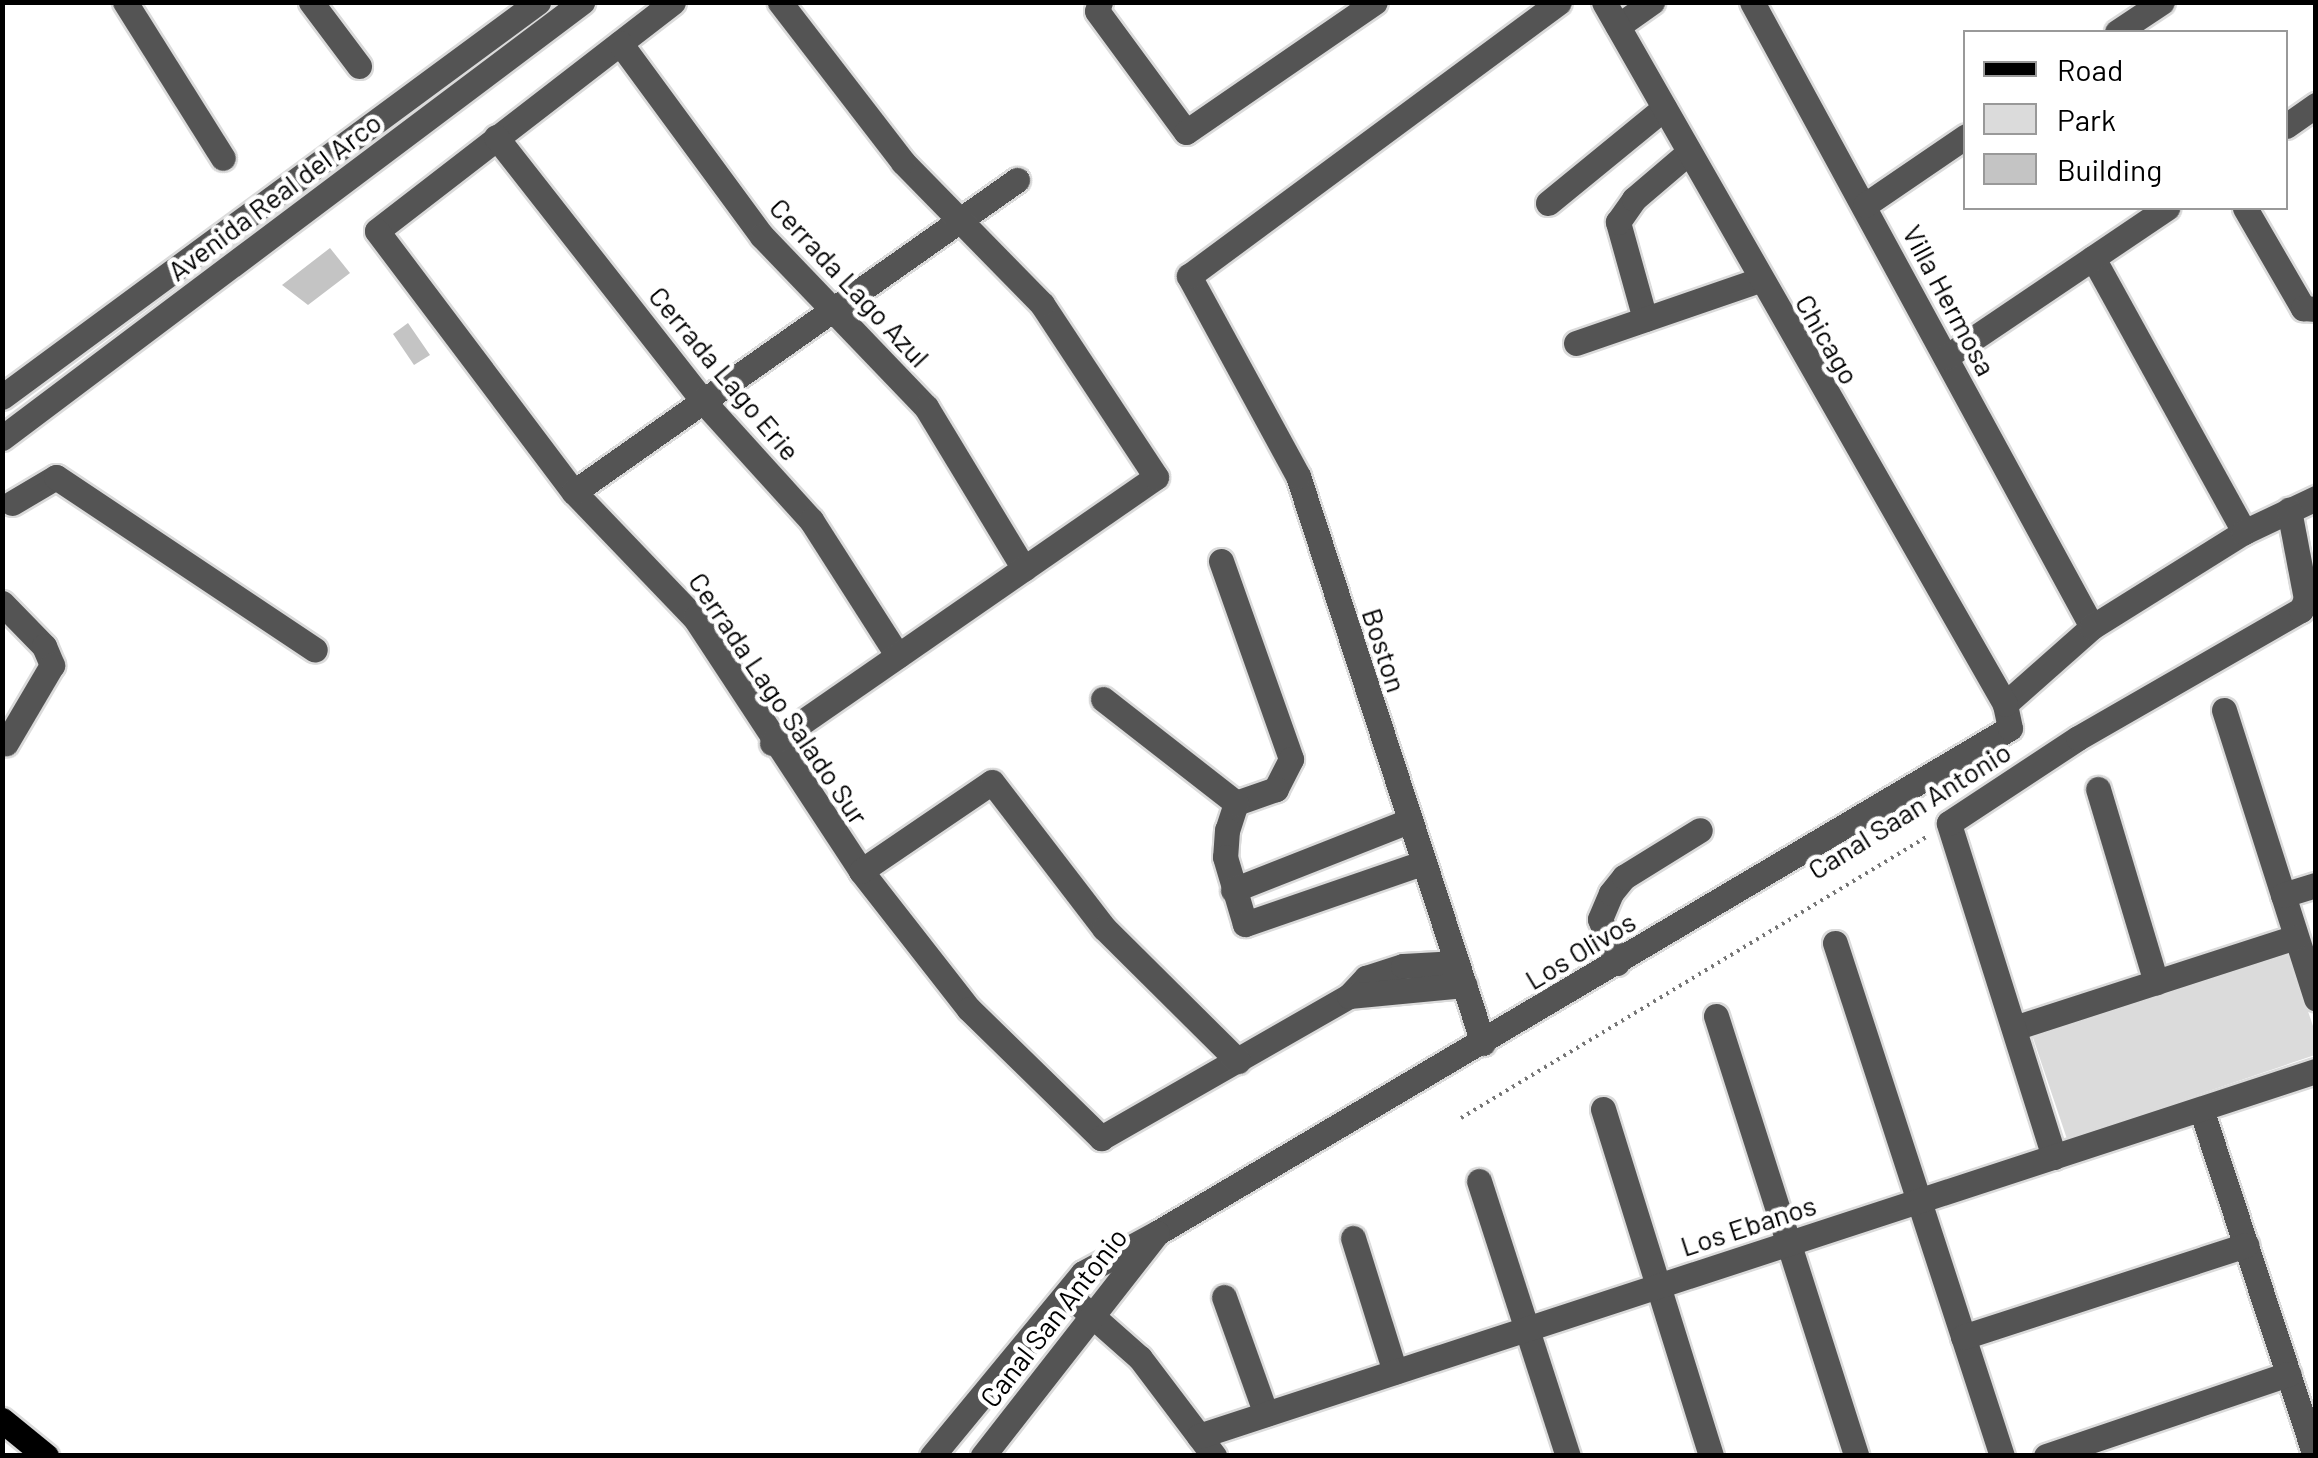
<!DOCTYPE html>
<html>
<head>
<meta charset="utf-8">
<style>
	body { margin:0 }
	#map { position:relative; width:2318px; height:1458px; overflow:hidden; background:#fff; font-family:Barlow,sans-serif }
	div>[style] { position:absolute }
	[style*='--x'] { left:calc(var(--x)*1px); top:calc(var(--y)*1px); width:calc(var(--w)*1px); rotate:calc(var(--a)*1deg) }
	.green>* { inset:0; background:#dbdbdb }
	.building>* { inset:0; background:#c4c4c4 }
	.path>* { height:4px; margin-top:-2px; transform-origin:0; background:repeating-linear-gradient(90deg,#767676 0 2.5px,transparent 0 7.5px) }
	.roads { filter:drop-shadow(2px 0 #dbdbdb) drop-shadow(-2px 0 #dbdbdb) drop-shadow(0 2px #dbdbdb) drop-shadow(0 -2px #dbdbdb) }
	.minor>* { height:25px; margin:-12.5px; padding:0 12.5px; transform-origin:12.5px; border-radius:12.5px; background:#545454 }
	.major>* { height:25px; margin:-12.5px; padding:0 12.5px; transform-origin:12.5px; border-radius:12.5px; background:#000 }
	span { translate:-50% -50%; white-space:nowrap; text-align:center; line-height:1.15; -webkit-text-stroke:9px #fff; paint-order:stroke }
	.street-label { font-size:28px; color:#000 }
	.frame { position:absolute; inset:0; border:5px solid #000; pointer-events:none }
	.legend { position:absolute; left:1963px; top:30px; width:325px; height:180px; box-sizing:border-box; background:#fff; border:2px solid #999; margin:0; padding:12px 18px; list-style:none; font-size:30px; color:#000 }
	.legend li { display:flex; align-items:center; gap:20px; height:50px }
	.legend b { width:50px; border:2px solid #999 }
</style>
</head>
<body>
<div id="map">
	<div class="green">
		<i style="clip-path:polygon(2286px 946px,2315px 1032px,2315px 1055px,2067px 1139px,2031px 1032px)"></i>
	</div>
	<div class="building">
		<i style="clip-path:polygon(330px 248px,350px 273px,308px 305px,282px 285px)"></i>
		<i style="clip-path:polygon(408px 323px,430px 355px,414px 365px,393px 334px)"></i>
	</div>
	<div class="path">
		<i style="--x:1461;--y:1118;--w:546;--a:-31.13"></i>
	</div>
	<div class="roads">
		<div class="minor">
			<i style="--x:125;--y:2;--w:184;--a:57.9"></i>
			<i style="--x:311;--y:2;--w:80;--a:53.1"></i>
			<i style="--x:673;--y:2;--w:374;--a:142.3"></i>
			<i style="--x:377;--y:231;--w:327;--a:53"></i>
			<i style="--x:574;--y:492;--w:175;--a:46.2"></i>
			<i style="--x:695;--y:618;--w:303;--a:56.7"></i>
			<i style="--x:861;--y:871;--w:175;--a:52"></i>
			<i style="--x:969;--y:1009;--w:185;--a:44.3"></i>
			<i style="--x:1101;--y:1138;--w:286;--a:-29.8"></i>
			<i style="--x:1349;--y:996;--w:25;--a:-47"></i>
			<i style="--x:1366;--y:978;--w:39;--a:-18"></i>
			<i style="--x:1403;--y:966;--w:54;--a:-3.2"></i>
			<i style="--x:1100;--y:2;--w:9;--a:108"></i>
			<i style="--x:1097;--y:11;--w:150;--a:53.7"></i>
			<i style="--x:1186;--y:132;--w:229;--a:-34.5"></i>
			<i style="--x:1752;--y:2;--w:711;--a:61.45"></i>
			<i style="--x:1618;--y:26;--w:42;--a:-35.2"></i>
			<i style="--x:2117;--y:32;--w:54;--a:-33.7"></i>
			<i style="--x:620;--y:43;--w:240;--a:53.7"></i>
			<i style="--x:762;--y:236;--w:237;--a:46.2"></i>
			<i style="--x:926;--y:407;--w:189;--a:58.8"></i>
			<i style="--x:2286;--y:126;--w:37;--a:-35"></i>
			<i style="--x:496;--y:137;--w:335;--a:51.9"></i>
			<i style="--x:703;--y:401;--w:161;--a:47.8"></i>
			<i style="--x:811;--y:520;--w:161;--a:57.4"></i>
			<i style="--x:1548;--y:203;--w:150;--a:-39.3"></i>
			<i style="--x:1865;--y:205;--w:122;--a:-34.3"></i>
			<i style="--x:2245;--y:208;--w:116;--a:59.9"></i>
			<i style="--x:2303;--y:308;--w:13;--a:4"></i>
			<i style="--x:2093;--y:258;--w:313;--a:61.1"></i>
			<i style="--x:1645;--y:319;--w:101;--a:-105.6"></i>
			<i style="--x:1618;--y:222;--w:28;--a:-55"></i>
			<i style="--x:1634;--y:199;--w:72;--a:-40.5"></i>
			<i style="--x:1576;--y:343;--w:194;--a:-19"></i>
			<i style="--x:1946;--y:357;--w:267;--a:-34"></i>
			<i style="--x:2;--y:397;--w:666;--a:-36.39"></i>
			<i style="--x:2;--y:438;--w:726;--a:-36.93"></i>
			<i style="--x:574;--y:492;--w:542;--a:-35.16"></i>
			<i style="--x:12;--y:503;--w:51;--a:-30.6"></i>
			<i style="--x:56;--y:477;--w:311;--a:33.7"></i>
			<i style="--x:1221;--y:561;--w:210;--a:70.5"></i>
			<i style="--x:1291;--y:759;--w:34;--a:117"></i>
			<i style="--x:1276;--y:789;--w:42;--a:160.7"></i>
			<i style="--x:1236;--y:803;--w:28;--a:108"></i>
			<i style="--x:1227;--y:830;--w:27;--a:94"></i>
			<i style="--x:1225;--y:857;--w:70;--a:73.4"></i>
			<i style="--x:1245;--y:924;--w:187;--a:-19"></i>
			<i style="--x:2;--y:603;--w:60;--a:45.7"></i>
			<i style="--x:44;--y:646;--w:21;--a:67"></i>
			<i style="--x:52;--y:665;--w:91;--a:120.5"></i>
			<i style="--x:1103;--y:699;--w:169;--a:38"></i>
			<i style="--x:2005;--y:704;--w:116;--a:-41.5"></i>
			<i style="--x:2092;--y:627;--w:179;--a:-32"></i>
			<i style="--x:2244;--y:532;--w:80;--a:-25.3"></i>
			<i style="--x:2224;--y:710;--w:303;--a:72.3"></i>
			<i style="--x:772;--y:743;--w:467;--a:-34.7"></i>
			<i style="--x:1156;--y:477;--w:207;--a:-123.4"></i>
			<i style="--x:1042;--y:304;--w:199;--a:-134.4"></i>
			<i style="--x:903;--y:162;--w:202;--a:-127.6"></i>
			<i style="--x:2098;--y:789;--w:202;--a:73.3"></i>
			<i style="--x:861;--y:871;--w:158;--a:-34.2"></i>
			<i style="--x:992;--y:782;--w:184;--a:52.5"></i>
			<i style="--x:1104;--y:928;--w:189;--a:44.8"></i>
			<i style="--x:1233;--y:890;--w:188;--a:-21.5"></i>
			<i style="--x:2283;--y:895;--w:34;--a:-17"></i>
			<i style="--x:1835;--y:943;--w:539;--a:71.97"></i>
			<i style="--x:1617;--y:963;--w:47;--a:-111.1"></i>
			<i style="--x:1600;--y:919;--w:28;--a:-67"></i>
			<i style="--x:1611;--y:893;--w:21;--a:-51"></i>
			<i style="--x:1624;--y:877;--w:89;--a:-31.7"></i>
			<i style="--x:1349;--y:996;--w:116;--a:-5.5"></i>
			<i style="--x:1716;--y:1016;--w:462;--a:72.3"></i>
			<i style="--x:2014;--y:1028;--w:296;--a:-17.9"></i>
			<i style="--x:1483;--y:1043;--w:596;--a:-108.07"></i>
			<i style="--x:1298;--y:476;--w:228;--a:-118.6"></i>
			<i style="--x:1189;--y:276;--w:460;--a:-36.5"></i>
			<i style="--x:1603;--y:1109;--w:363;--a:72.7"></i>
			<i style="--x:2201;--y:1109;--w:365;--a:71.8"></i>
			<i style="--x:2054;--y:1157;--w:350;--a:-107.5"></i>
			<i style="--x:1949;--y:823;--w:154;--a:-33.4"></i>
			<i style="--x:2078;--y:738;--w:257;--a:-29.9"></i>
			<i style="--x:2301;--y:610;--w:12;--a:-66"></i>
			<i style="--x:2306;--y:599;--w:91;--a:-100.8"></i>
			<i style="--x:1479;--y:1181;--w:289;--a:72.1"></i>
			<i style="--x:1157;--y:1233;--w:991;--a:-30.63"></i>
			<i style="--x:2010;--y:728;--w:25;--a:-102"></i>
			<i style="--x:2005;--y:704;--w:808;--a:-119.74"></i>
			<i style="--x:1353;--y:1238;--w:140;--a:72.6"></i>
			<i style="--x:1224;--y:1297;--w:124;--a:70.3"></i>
			<i style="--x:1080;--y:1305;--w:80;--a:41.5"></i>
			<i style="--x:1140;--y:1358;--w:123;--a:52.9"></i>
			<i style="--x:1963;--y:1337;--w:298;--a:-18"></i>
			<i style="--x:1199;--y:1436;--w:1175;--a:-18.1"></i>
			<i style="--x:932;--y:1456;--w:237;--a:-50.5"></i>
			<i style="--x:1083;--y:1273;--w:84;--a:-28.4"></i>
			<i style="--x:1157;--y:1233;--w:283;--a:128"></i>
			<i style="--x:2046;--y:1456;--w:256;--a:-18.7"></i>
		</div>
		<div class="major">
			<i style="--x:2;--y:1420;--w:57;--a:39.3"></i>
		</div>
	</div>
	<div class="street-label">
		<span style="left:274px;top:196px;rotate:-37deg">Avenida Real del Arco</span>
		<span style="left:850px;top:282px;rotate:47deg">Cerrada Lago Azul</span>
		<span style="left:1950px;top:300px;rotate:62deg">Villa Hermosa</span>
		<span style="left:1828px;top:339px;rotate:60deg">Chicago</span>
		<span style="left:725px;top:373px;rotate:50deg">Cerrada Lago Erie</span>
		<span style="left:1385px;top:650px;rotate:72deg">Boston</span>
		<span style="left:779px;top:698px;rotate:56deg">Cerrada Lago Salado Sur</span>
		<span style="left:1909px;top:810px;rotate:-32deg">Canal Saan Antonio</span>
		<span style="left:1580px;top:950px;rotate:-31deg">Los Olivos</span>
		<span style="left:1748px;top:1225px;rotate:-18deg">Los Ebanos</span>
		<span style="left:1053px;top:1317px;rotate:-52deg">Canal San Antonio</span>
	</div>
	<div class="frame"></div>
	<ul class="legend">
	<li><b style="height:12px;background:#000"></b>Road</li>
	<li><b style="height:28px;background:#dbdbdb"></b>Park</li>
	<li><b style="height:28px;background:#c4c4c4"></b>Building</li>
	</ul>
</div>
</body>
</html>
